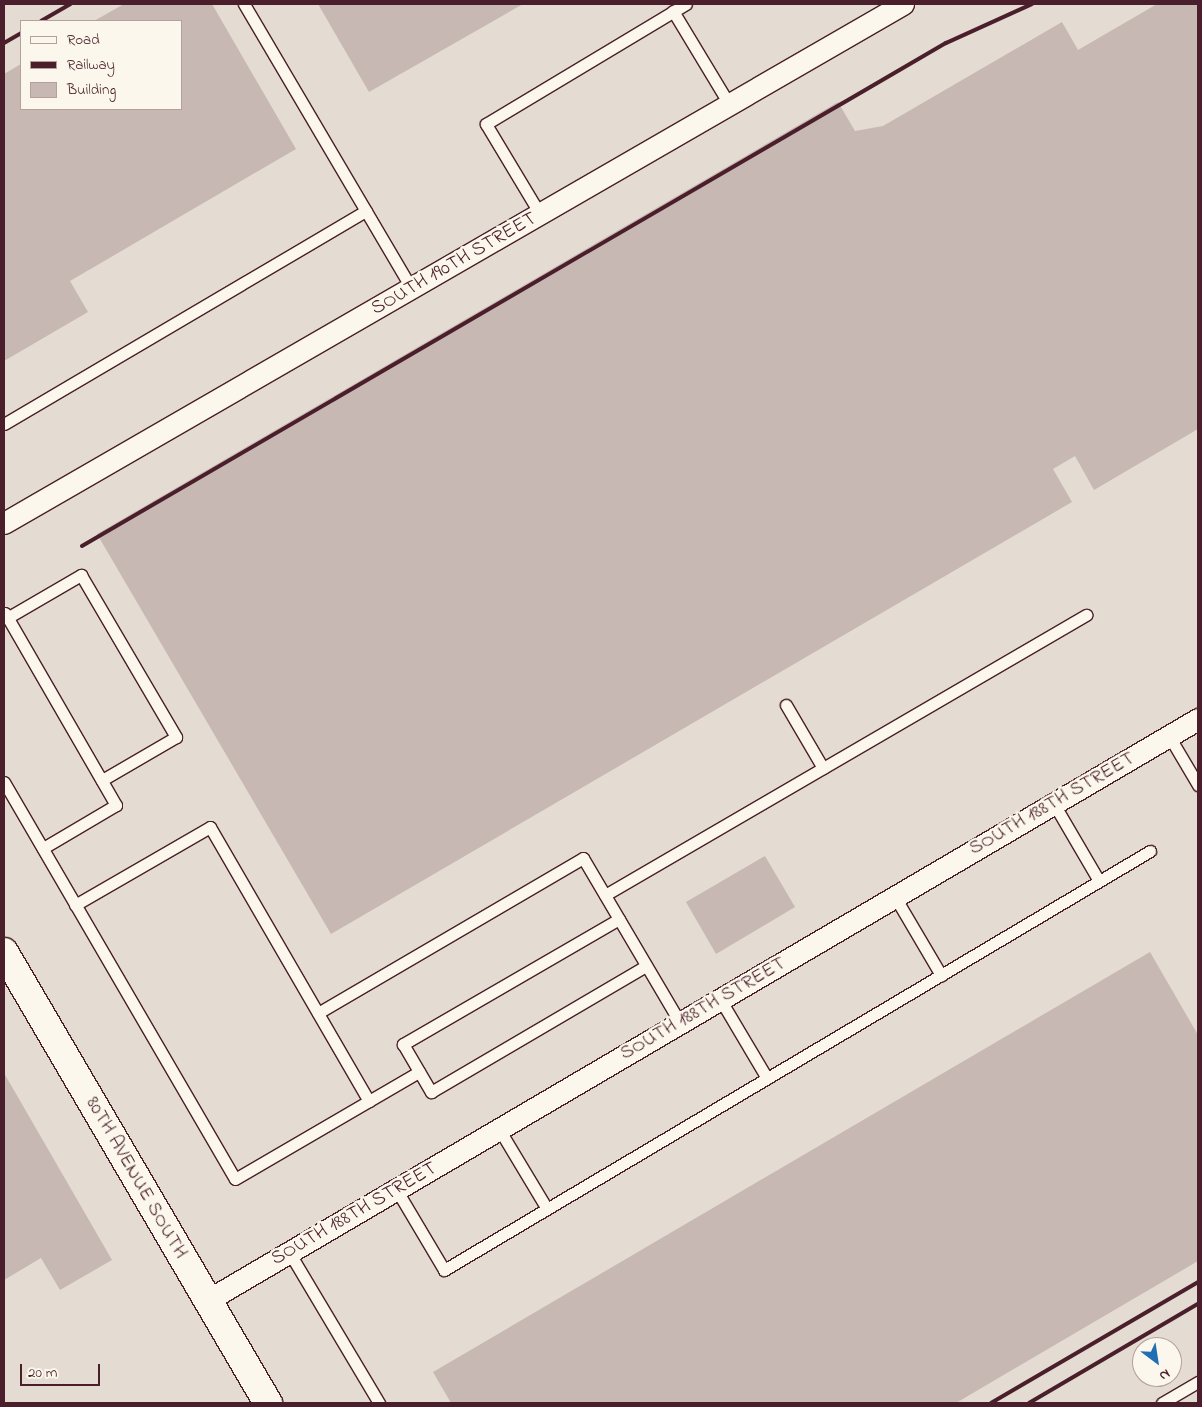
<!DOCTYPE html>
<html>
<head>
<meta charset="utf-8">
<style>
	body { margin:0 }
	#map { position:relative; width:1202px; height:1407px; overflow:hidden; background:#f0eae0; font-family:"Indie Flower",sans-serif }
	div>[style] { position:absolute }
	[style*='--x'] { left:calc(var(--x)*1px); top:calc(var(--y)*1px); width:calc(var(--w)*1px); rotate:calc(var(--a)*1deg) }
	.built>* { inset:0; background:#e4dbd2 }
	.building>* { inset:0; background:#c8b8b3 }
	.roads { filter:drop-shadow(1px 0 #4a1f2b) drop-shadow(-1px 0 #4a1f2b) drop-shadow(0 1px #4a1f2b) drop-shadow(0 -1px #4a1f2b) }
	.service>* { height:11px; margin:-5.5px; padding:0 5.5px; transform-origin:5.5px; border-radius:5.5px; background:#fbf7ec }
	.minor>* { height:21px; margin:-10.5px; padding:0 10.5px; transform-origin:10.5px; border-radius:10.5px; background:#fbf7ec }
	.tertiary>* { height:28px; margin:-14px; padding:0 14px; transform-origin:14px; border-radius:14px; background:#fbf7ec }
	.rail>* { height:4px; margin:-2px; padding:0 2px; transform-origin:2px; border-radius:2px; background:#4a1f2b }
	span { translate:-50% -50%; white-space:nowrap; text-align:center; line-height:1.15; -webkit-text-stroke:5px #fbf7ec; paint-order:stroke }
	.street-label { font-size:20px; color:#4a1f2b }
	.frame { position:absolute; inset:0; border:5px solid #4a1f2b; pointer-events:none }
	.legend { position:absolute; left:20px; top:20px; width:162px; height:90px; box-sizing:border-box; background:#fbf7ec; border:1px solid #b4a19f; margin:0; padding:6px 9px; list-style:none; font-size:15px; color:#4a1f2b }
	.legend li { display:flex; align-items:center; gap:10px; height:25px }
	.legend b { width:25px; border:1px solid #b4a19f }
	.north { position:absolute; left:1132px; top:1337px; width:50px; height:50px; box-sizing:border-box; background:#fbf7ec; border:1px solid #b4a19f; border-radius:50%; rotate:149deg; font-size:14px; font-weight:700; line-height:20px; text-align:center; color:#4a1f2b }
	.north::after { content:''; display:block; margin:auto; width:18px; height:22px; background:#1f6fb2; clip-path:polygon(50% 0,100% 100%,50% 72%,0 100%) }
	.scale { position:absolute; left:20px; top:1364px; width:80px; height:22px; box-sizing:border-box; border:2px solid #4a1f2b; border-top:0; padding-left:6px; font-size:15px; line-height:18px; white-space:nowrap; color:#4a1f2b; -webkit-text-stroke:4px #fbf7ec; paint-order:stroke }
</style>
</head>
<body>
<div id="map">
	<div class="built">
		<i style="clip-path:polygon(evenodd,4px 4px,1198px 4px,1198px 1403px,4px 1403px,4px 4px,21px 21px,181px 21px,181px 109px,21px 109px,21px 21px,4px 4px,1142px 1347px,1172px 1347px,1172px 1377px,1142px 1377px,1142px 1347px)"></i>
	</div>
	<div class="building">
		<i style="clip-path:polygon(124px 4px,212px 4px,296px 149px,70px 281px,88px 312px,4px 361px,4px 74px,21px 64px,21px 109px,181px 109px,181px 21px,94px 21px)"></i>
		<i style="clip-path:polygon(318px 4px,523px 4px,369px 92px)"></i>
		<i style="clip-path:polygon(1157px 4px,1198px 4px,1198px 429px,1094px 490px,1075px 456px,1053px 469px,1072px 502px,331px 934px,97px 534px,838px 102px,855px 131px,883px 126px,1062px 22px,1078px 50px)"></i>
		<i style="clip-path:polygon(765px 856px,795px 907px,716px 954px,686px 902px)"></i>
		<i style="clip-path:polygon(1150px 952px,1198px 1035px,1198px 1261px,956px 1403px,451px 1403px,433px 1372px)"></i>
		<i style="clip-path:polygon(4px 1073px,112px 1260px,60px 1290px,41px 1258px,4px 1280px)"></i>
	</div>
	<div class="roads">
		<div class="service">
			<i style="--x:244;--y:4;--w:329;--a:59.5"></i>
			<i style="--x:673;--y:11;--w:109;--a:58.9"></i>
			<i style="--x:540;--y:214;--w:105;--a:-121"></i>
			<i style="--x:486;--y:124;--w:233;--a:-31"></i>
			<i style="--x:4;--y:424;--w:420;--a:-30.5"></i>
			<i style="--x:5;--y:613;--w:222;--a:60"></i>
			<i style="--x:116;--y:805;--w:85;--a:149.5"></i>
			<i style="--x:7;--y:618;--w:86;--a:-30.2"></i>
			<i style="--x:81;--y:575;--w:188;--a:59.6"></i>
			<i style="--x:176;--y:737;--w:86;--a:149.8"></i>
			<i style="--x:786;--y:705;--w:73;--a:59.6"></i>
			<i style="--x:1169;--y:736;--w:57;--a:59.4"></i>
			<i style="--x:4;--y:782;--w:459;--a:59.8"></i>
			<i style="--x:235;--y:1179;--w:213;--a:-30.2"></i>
			<i style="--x:1054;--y:804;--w:89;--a:59.7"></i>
			<i style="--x:605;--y:895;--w:557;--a:-30.2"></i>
			<i style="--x:895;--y:897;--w:91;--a:59.5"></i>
			<i style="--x:75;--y:905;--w:156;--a:-30"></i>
			<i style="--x:210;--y:827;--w:317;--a:59.9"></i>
			<i style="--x:619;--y:919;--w:250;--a:149.9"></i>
			<i style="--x:403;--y:1044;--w:56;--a:59.7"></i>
			<i style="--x:431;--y:1092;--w:249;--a:-30.4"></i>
			<i style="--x:720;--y:999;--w:92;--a:59.3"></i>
			<i style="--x:318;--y:1013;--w:307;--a:-30.3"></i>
			<i style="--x:583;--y:858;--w:191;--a:59.5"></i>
			<i style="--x:499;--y:1129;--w:93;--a:59"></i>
			<i style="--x:396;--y:1189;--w:94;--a:59.3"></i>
			<i style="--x:444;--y:1270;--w:821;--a:-30.69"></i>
			<i style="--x:289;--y:1252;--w:176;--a:59.2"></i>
			<i style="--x:1162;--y:1403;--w:42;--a:-30.3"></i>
		</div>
		<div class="minor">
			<i style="--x:4;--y:523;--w:1038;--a:-30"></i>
			<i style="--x:208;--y:1300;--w:1148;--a:-30.41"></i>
		</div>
		<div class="tertiary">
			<i style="--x:4;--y:952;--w:523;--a:59.66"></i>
		</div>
	</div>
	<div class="rail">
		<i style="--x:41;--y:21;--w:34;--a:-30"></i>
		<i style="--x:4;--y:43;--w:20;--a:-30"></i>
		<i style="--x:82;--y:546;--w:1000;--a:-30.21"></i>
		<i style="--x:946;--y:43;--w:94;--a:-24.4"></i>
		<i style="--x:991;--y:1403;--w:240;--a:-30.3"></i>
		<i style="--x:1029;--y:1403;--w:196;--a:-30.4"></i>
	</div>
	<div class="street-label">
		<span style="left:454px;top:264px;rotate:-30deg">SOUTH 190TH STREET</span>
		<span style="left:1052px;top:804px;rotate:-30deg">SOUTH 188TH STREET</span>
		<span style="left:703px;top:1009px;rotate:-30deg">SOUTH 188TH STREET</span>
		<span style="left:136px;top:1178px;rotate:60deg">80TH AVENUE SOUTH</span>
		<span style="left:354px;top:1214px;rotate:-30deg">SOUTH 188TH STREET</span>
	</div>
	<div class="frame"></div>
	<ul class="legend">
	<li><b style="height:6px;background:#fbf7ec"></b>Road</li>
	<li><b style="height:6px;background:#4a1f2b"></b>Railway</li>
	<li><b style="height:14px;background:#c8b8b3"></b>Building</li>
	</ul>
	<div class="north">N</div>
	<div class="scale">20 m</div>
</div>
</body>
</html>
